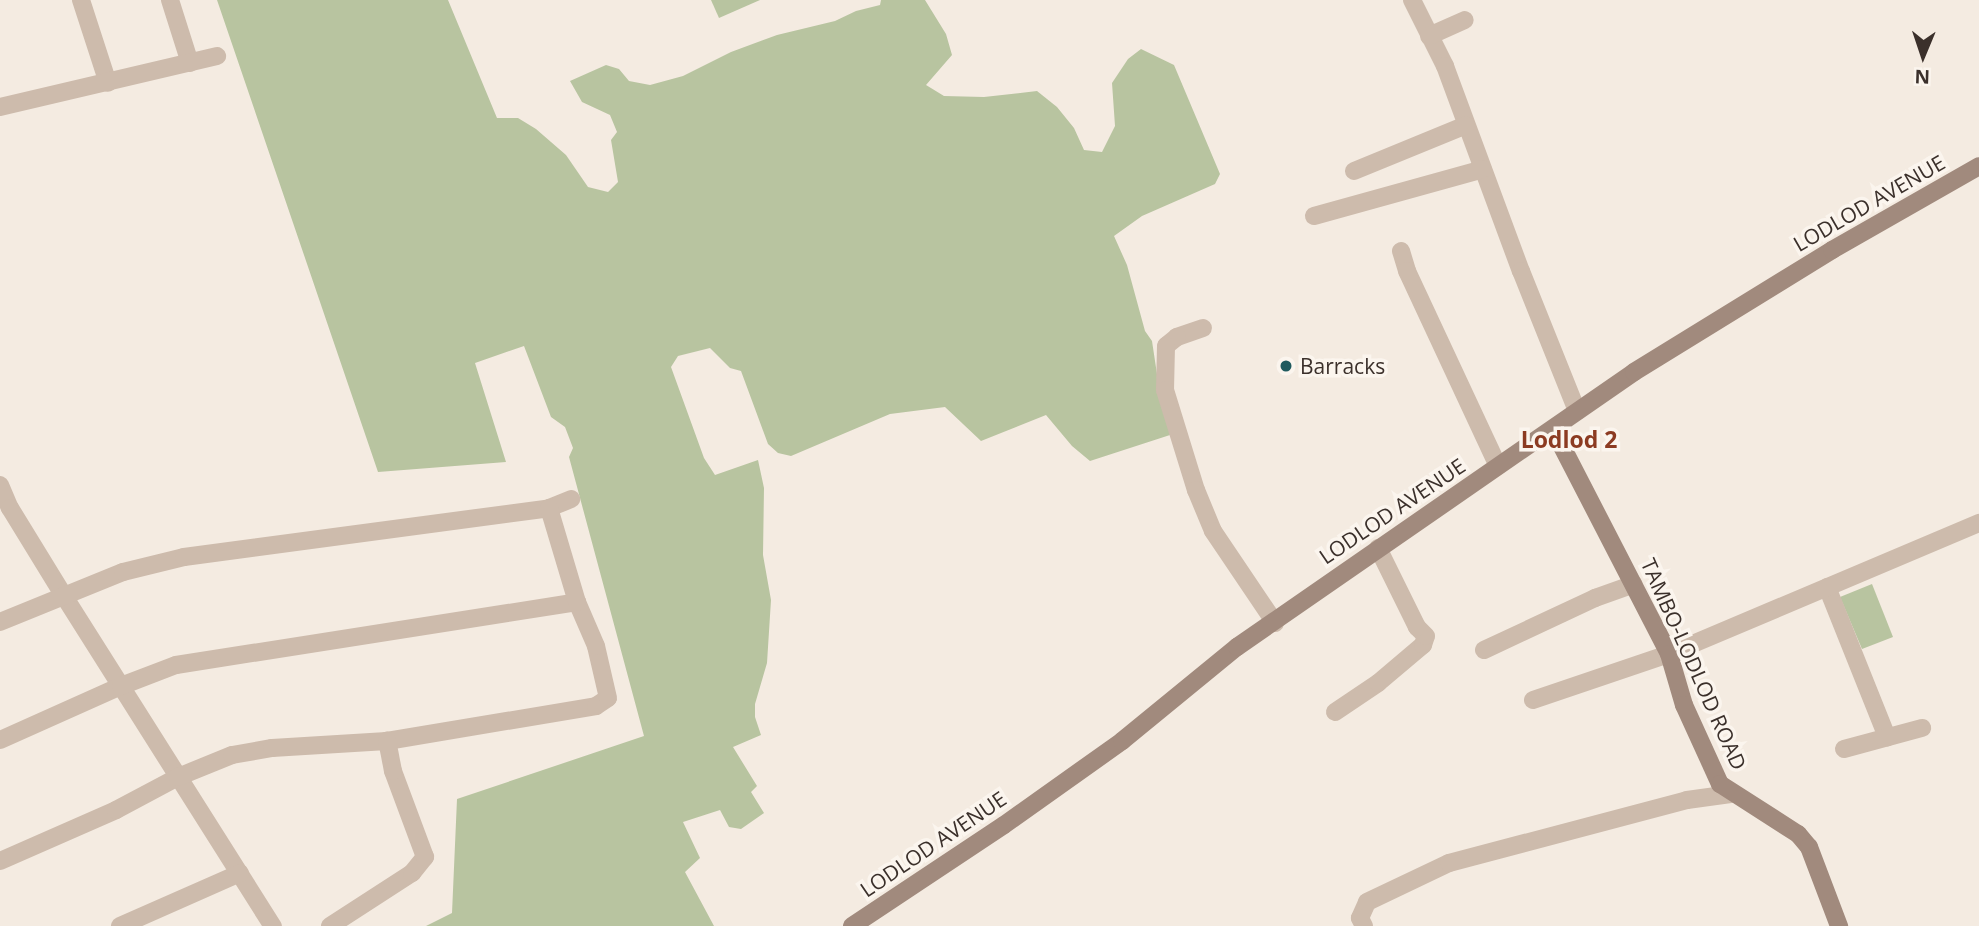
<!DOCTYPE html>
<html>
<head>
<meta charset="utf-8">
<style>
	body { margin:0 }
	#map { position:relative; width:1979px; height:926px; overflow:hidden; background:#f4ebe1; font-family:"Open Sans",sans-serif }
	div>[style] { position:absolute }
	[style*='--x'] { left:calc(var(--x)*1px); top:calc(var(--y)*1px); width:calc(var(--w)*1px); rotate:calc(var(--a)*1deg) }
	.green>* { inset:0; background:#b8c4a0 }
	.street>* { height:18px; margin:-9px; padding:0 9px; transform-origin:9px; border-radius:9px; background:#cdbbac }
	.secondary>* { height:18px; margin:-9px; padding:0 9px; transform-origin:9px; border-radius:9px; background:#a18a7d }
	.dots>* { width:19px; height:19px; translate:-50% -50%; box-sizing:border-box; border:4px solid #fbf5ee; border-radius:50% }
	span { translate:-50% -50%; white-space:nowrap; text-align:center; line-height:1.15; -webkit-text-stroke:7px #fbf5ee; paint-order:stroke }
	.street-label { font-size:21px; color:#3b302b }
	.poi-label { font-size:21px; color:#3b302b }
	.left { translate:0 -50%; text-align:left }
	.neighbourhood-label { font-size:23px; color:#8c3b22; font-weight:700 }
	.north { position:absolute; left:1888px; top:21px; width:70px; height:70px; -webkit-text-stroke:5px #fbf5ee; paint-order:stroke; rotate:182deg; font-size:19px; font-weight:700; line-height:28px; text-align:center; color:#3b302b }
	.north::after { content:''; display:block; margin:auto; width:24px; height:32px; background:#3b302b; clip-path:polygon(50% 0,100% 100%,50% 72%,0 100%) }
</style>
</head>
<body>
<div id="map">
	<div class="green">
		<i style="clip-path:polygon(217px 0,448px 0,497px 118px,518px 118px,536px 129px,566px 155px,588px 187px,608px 192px,618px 182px,611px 140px,617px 132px,610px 115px,582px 102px,570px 81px,606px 65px,619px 69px,629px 81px,650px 85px,683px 76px,731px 52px,777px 35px,835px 21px,856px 11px,880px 5px,881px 0,925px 0,946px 34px,952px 55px,926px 85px,944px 96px,984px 97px,1037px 91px,1057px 107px,1074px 128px,1084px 150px,1102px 152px,1115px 126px,1112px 83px,1128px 59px,1141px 49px,1174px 65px,1220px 174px,1215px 184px,1142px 216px,1114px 236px,1127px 265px,1145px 331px,1152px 341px,1160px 394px,1170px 435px,1090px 461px,1072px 446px,1046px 415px,981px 441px,945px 407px,890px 414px,791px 456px,778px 453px,768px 444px,741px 371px,730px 368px,710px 348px,678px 356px,671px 367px,704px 458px,715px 475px,758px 460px,764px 488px,763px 555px,771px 600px,767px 663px,755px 704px,755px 717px,761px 735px,733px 747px,757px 786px,751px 792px,764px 813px,741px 829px,729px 827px,720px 810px,683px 822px,700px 858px,685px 872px,714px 926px,426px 926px,452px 913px,457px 799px,644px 736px,569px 457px,573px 448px,565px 427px,551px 417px,524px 346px,475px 363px,506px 462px,378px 472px)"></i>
		<i style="clip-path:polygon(711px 0,760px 0,719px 18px)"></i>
		<i style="clip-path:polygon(1872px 584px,1893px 637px,1862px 649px,1840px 597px)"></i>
	</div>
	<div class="street">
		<i style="--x:81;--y:0;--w:87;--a:72"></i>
		<i style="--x:170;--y:0;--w:66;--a:72.4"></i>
		<i style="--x:1412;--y:0;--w:74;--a:63.4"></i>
		<i style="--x:1445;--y:66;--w:219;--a:69.7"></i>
		<i style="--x:1521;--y:271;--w:151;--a:68.2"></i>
		<i style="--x:1429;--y:36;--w:39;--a:-24"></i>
		<i style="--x:0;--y:107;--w:223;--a:-13.2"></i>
		<i style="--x:1354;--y:171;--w:121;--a:-22.3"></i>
		<i style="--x:1314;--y:216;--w:175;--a:-15.5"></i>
		<i style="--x:1401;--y:251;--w:21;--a:73"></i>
		<i style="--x:1407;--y:271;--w:215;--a:65"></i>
		<i style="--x:1203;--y:328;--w:28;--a:161"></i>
		<i style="--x:1177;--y:337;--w:14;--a:141"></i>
		<i style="--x:1166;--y:346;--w:44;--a:91.3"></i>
		<i style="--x:1165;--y:390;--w:105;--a:72.8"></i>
		<i style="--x:1196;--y:490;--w:44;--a:67.5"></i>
		<i style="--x:1213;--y:531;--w:111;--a:56"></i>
		<i style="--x:0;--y:485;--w:25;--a:67"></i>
		<i style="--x:10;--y:508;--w:103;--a:58.5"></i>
		<i style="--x:64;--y:596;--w:391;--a:57.7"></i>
		<i style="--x:1827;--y:587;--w:162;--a:68.2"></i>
		<i style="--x:0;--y:622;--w:133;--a:-22.1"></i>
		<i style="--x:123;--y:572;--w:63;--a:-13.8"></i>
		<i style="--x:184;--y:557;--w:368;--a:-7.6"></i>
		<i style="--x:549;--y:508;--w:24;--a:-22"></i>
		<i style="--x:1484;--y:650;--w:123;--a:-25.1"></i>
		<i style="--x:1595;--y:598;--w:41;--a:-19.7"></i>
		<i style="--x:1533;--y:700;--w:144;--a:-18.7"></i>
		<i style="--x:1669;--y:654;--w:337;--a:-22.9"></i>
		<i style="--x:1335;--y:712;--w:52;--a:-34"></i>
		<i style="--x:1378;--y:683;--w:59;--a:-40.2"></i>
		<i style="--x:1423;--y:645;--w:9;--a:-72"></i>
		<i style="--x:1426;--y:636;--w:13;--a:-135"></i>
		<i style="--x:1417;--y:627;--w:88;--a:-116.3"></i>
		<i style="--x:0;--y:740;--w:133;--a:-24.1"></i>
		<i style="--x:121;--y:686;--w:59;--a:-20.9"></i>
		<i style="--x:176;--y:665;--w:406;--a:-8.9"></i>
		<i style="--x:1844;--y:749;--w:81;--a:-15.1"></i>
		<i style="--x:0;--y:861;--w:127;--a:-23.7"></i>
		<i style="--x:116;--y:810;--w:70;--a:-28"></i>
		<i style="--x:178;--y:777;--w:58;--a:-22.2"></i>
		<i style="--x:232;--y:755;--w:41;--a:-9.9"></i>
		<i style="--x:272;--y:748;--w:115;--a:-3.5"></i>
		<i style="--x:387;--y:741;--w:212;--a:-9.5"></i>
		<i style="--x:596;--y:706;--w:14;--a:-34"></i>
		<i style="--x:608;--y:698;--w:53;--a:-103"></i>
		<i style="--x:596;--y:646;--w:48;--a:-113.4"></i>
		<i style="--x:577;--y:602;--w:98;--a:-106.6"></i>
		<i style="--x:120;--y:926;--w:131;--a:-23.8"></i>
		<i style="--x:330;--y:926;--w:98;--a:-32.9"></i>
		<i style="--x:412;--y:873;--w:21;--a:-51"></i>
		<i style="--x:425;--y:857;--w:92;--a:-110.4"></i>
		<i style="--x:393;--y:771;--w:31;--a:-101"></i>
		<i style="--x:1364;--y:926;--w:9;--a:-117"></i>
		<i style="--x:1360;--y:918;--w:17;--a:-66"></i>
		<i style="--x:1367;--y:902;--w:91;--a:-25.4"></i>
		<i style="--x:1449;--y:863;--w:246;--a:-14.8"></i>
		<i style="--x:1687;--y:800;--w:44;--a:-7.8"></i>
	</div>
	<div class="secondary">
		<i style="--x:1553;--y:429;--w:253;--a:62.7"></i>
		<i style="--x:1669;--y:654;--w:53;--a:73.6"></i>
		<i style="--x:1684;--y:705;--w:87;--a:65.5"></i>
		<i style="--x:1720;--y:784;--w:93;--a:32.7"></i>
		<i style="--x:1798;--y:834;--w:17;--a:50"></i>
		<i style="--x:1809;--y:847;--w:85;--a:69.2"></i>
		<i style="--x:852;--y:926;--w:182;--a:-33.6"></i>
		<i style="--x:1004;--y:825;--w:145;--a:-35.4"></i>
		<i style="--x:1122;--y:741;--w:149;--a:-39.3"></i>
		<i style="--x:1237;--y:647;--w:483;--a:-34.7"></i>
		<i style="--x:1634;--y:372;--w:233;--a:-31.6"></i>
		<i style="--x:1832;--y:250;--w:169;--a:-29.7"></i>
	</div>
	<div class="dots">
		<i style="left:1286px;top:366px;background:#1f5a5e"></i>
	</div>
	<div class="street-label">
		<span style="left:1869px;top:203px;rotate:-30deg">LODLOD AVENUE</span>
		<span style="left:1392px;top:511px;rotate:-34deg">LODLOD AVENUE</span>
		<span style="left:1694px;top:664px;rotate:66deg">TAMBO-LODLOD ROAD</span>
		<span style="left:933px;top:844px;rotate:-34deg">LODLOD AVENUE</span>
	</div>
	<div class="poi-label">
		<span class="left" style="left:1300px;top:366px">Barracks</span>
	</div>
	<div class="neighbourhood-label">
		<span style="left:1569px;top:439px">Lodlod 2</span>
	</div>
	<div class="north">N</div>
</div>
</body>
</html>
